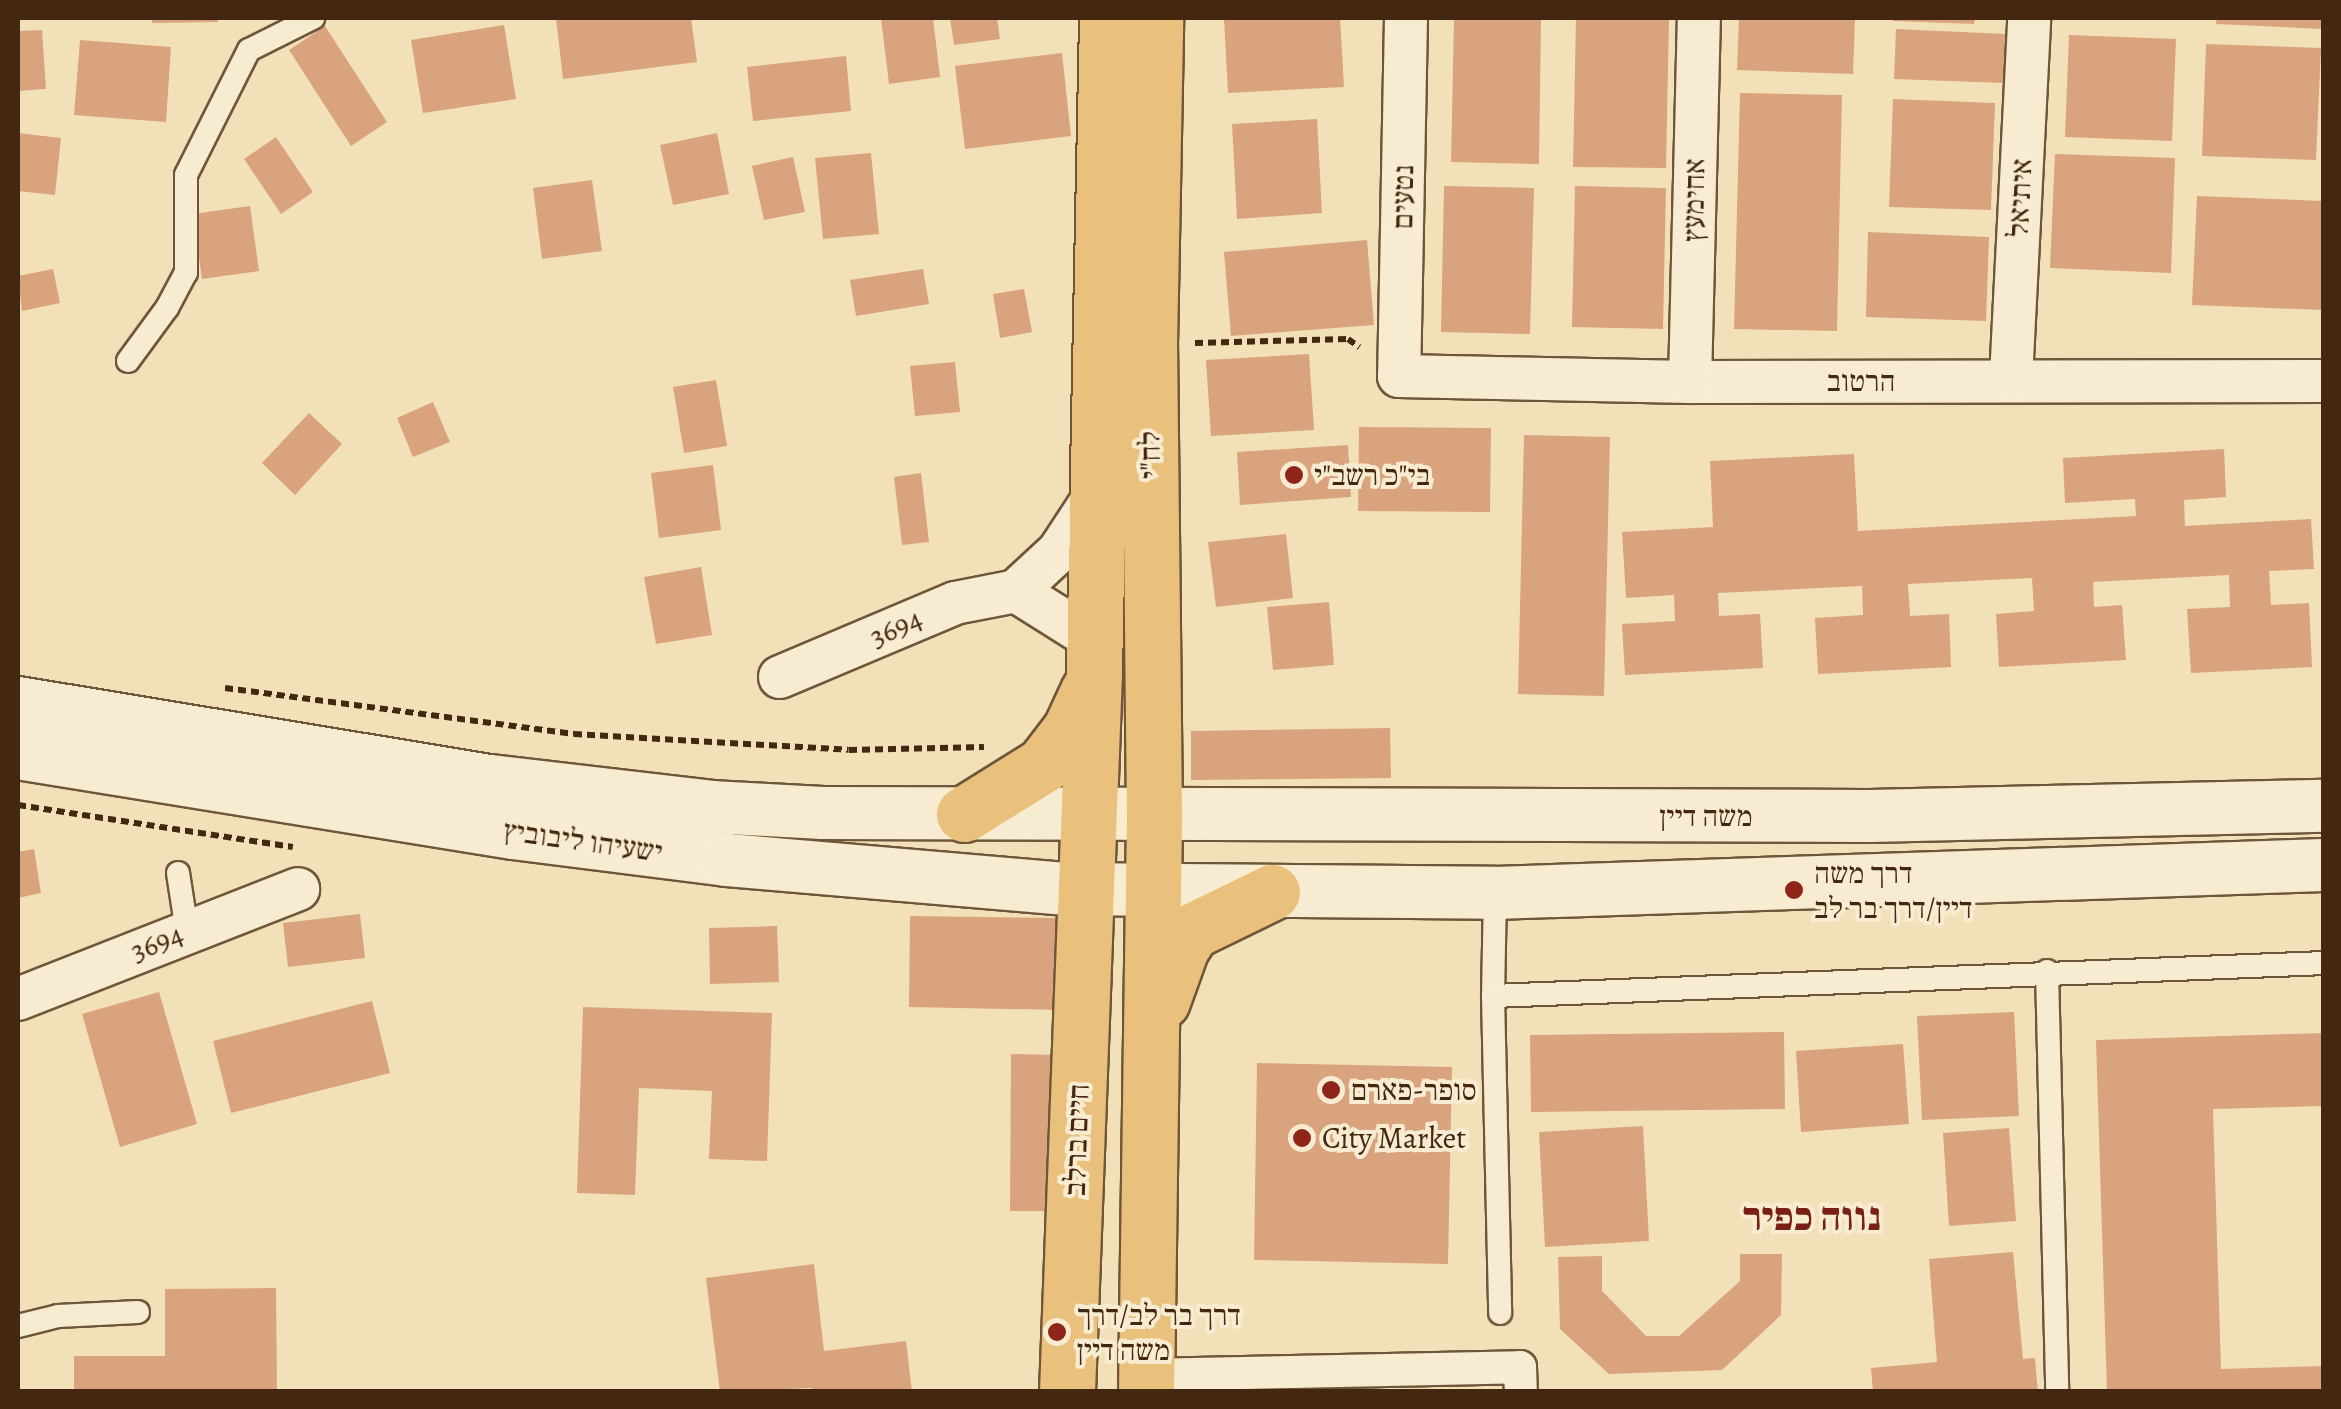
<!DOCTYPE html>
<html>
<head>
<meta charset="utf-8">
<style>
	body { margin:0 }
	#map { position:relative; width:2341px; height:1409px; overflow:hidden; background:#f2e1b8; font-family:Alegreya,"Frank Ruhl Libre",serif }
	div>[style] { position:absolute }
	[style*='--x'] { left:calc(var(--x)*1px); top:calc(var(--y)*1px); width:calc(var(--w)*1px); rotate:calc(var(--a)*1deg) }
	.building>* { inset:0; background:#d9a37d }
	.path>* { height:6px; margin-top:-3px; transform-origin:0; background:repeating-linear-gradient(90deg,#432710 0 8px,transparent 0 13px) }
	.roads { filter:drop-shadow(2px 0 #6f563a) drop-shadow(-2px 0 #6f563a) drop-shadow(0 2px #6f563a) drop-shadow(0 -2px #6f563a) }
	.service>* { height:22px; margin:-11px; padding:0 11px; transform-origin:11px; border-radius:11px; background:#f7ecd1 }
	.pedestrian>* { height:32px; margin:-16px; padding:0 16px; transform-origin:16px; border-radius:16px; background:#f7ecd1 }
	.minor>* { height:42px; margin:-21px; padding:0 21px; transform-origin:21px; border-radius:21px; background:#f7ecd1 }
	.tertiary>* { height:52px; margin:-26px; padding:0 26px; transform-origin:26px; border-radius:26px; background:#f7ecd1 }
	.primary>* { height:55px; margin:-27.5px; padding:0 27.5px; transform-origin:27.5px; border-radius:27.5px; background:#e9c07c }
	.dots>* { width:28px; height:28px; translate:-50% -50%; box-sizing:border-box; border:5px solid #f7ecd1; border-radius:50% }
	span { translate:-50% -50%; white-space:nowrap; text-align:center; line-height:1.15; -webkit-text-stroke:8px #f7ecd1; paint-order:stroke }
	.street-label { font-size:30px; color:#432710 }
	.poi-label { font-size:30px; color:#432710 }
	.left { translate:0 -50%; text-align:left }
	.district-label { font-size:40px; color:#7a1f14; font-weight:700 }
	.frame { position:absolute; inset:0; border:20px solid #432710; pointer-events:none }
</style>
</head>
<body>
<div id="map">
	<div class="building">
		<i style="clip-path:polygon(152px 18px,218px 18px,218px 22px,152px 23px)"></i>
		<i style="clip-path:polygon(556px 18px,691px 18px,697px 62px,563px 79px)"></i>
		<i style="clip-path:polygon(881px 18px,933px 18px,940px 77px,889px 84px)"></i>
		<i style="clip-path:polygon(950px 18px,997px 18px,1000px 39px,954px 45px)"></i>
		<i style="clip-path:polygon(1224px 18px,1340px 18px,1344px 87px,1228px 93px)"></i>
		<i style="clip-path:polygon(1454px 18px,1541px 18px,1539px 164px,1451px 162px)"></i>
		<i style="clip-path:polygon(1576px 18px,1669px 18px,1666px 168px,1573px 167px)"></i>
		<i style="clip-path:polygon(1739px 18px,1855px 18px,1853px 74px,1737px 70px)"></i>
		<i style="clip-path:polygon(1893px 18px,1975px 18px,1974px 24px,1893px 21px)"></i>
		<i style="clip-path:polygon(2217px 18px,2323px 18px,2323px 29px,2216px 24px)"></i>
		<i style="clip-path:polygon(504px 25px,516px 99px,423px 113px,411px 40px)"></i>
		<i style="clip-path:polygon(325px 26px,387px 122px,351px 146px,289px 50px)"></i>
		<i style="clip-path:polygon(1896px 29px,2005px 34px,2004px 83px,1894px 79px)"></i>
		<i style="clip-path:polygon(42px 30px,46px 89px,18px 91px,18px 31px)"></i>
		<i style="clip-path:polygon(2069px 35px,2176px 39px,2172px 141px,2065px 137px)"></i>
		<i style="clip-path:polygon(80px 40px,171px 47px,166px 122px,74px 115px)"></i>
		<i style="clip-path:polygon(2206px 44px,2321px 48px,2316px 160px,2202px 156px)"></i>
		<i style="clip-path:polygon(1062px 53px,1071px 136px,965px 149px,955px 66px)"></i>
		<i style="clip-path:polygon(846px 56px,851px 111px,753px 121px,747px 67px)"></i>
		<i style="clip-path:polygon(1740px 93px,1842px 95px,1837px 331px,1734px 329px)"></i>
		<i style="clip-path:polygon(1893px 99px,1995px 103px,1991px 210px,1889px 207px)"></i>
		<i style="clip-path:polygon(1317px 119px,1322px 213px,1237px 219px,1232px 124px)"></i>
		<i style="clip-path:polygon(18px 133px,61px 138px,55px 195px,18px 191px)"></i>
		<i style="clip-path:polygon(717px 133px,729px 194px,673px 205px,660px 145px)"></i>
		<i style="clip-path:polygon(276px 137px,313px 192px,281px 214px,244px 159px)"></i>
		<i style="clip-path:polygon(871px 153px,879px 234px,823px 239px,815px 158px)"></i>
		<i style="clip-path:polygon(2055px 154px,2175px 158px,2171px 273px,2050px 268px)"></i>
		<i style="clip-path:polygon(793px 157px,805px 212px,764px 220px,752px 166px)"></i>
		<i style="clip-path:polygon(592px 180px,602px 251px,542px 259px,533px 188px)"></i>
		<i style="clip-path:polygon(1444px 186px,1534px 188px,1530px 334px,1441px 332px)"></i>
		<i style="clip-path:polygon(1575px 186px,1666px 188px,1663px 329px,1572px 327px)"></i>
		<i style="clip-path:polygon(2197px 196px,2324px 201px,2324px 310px,2192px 305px)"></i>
		<i style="clip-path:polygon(250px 206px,259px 271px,202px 279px,193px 214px)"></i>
		<i style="clip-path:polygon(1868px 232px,1989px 237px,1986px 321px,1866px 317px)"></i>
		<i style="clip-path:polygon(1367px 240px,1374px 325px,1231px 336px,1224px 252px)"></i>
		<i style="clip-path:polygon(53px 269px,60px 303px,22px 311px,18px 276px)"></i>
		<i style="clip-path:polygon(923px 269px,929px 304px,856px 316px,850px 280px)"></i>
		<i style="clip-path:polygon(1024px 289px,1032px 332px,1000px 338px,993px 294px)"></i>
		<i style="clip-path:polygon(1309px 354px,1314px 430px,1211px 436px,1206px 360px)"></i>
		<i style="clip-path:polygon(955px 362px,960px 412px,915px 416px,910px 366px)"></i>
		<i style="clip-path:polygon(716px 380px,727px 446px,684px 453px,673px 387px)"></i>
		<i style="clip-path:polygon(433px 402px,450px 442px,413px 457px,397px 418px)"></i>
		<i style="clip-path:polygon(309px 413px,342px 444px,295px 495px,262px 463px)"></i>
		<i style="clip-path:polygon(1359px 427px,1491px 428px,1490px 512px,1358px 511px)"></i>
		<i style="clip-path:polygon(1524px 435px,1610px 437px,1604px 696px,1518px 694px)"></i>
		<i style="clip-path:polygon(1348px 445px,1351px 497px,1240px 505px,1237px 452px)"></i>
		<i style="clip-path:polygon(2224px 449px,2226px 497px,2184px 500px,2185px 526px,2311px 519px,2314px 569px,2269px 571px,2271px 605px,2309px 603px,2312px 667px,2191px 673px,2187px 609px,2230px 607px,2229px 575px,2093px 582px,2094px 607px,2122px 605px,2126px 660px,1999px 667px,1996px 614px,2034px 611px,2032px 578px,1908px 584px,1910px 616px,1949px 614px,1951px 667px,1818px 674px,1815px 618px,1863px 615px,1862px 586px,1718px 593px,1719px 616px,1760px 614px,1763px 668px,1625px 675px,1622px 624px,1675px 621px,1674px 595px,1626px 598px,1622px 532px,1713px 527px,1710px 461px,1854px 454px,1858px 531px,2136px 516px,2135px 499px,2065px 503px,2063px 458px)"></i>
		<i style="clip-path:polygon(713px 465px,721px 530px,659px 538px,651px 473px)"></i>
		<i style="clip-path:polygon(921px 473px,929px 542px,902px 545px,894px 477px)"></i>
		<i style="clip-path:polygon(1286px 534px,1293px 598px,1216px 607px,1208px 542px)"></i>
		<i style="clip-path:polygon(701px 567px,712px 635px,656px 644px,644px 577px)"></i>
		<i style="clip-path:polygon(1329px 602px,1334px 665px,1273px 670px,1267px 607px)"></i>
		<i style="clip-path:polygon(1390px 728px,1391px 778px,1191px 780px,1191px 731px)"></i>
		<i style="clip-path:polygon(34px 849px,41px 893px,18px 898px,18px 852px)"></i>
		<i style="clip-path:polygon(360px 914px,365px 958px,288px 967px,283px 923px)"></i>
		<i style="clip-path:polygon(910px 916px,1063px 918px,1062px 1010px,909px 1007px)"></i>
		<i style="clip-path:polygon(777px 926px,779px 982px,710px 984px,709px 928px)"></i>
		<i style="clip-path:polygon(159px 992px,197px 1124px,120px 1147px,82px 1014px)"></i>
		<i style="clip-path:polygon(372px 1001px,390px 1073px,231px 1113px,213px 1041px)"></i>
		<i style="clip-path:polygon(583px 1007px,772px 1013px,767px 1161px,709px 1159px,712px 1091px,639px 1088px,635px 1195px,577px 1193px)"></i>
		<i style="clip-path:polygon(2014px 1012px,2019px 1116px,1922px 1120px,1917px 1016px)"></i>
		<i style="clip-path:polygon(1784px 1032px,1785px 1109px,1531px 1112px,1530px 1035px)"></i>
		<i style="clip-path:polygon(2324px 1033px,2324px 1106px,2213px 1109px,2221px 1369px,2324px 1366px,2324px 1392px,2107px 1392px,2096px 1040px)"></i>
		<i style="clip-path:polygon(1903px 1044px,1909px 1124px,1801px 1132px,1796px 1051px)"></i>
		<i style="clip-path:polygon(1011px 1054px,1058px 1055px,1057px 1211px,1010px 1211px)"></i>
		<i style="clip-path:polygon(1257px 1063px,1452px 1067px,1448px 1264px,1254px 1260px)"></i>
		<i style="clip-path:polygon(1643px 1126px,1649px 1241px,1545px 1247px,1539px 1132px)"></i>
		<i style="clip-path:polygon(2009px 1128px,2016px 1221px,1949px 1226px,1943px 1133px)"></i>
		<i style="clip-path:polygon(2013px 1252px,2023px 1359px,2035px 1358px,2038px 1392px,1873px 1392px,1871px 1368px,1937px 1362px,1929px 1259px)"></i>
		<i style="clip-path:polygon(1740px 1254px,1782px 1254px,1781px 1315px,1722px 1370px,1609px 1374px,1560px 1329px,1558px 1257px,1602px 1256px,1602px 1291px,1646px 1336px,1679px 1336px,1740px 1281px)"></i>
		<i style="clip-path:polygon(814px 1264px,824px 1351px,906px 1341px,912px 1392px,812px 1392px,812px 1388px,720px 1392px,706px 1278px)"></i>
		<i style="clip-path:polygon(276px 1288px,277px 1392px,74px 1392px,74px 1356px,165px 1356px,165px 1289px)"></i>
	</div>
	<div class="path">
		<i style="--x:1195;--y:343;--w:153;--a:-1.5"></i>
		<i style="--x:1348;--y:339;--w:14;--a:36"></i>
		<i style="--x:225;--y:688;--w:352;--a:7.5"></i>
		<i style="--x:574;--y:734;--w:275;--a:3.3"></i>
		<i style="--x:849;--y:750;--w:135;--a:-1.3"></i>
		<i style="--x:18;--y:805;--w:278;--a:8.7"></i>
	</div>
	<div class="roads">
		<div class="service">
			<i style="--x:128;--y:361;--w:66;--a:-53.7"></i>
			<i style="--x:167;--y:308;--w:40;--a:-62"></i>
			<i style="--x:186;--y:273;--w:98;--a:-90"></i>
			<i style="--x:186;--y:175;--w:140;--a:-63.3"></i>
			<i style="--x:249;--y:50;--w:72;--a:-26.6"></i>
			<i style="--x:178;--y:873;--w:59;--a:81.2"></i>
			<i style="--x:1495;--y:893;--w:103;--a:91.1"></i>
			<i style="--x:1493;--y:996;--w:832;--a:-2.27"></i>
			<i style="--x:2047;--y:971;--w:421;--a:88.6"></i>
			<i style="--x:1493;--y:996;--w:317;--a:88.7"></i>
			<i style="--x:18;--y:1326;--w:41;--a:-14"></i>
			<i style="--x:58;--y:1316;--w:80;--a:-2.9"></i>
		</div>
		<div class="pedestrian">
			<i style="--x:1146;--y:1375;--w:374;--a:-1.2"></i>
			<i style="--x:1520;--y:1367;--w:25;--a:88"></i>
		</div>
		<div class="minor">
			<i style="--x:1406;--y:18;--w:358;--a:91.1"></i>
			<i style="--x:1399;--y:376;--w:291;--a:1.2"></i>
			<i style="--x:1690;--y:382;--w:634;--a:-0.09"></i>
			<i style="--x:2011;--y:379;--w:361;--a:-87.1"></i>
			<i style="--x:1690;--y:382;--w:364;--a:-88.6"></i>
			<i style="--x:1016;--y:591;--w:92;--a:32.1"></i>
			<i style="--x:780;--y:677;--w:190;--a:-22.9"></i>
			<i style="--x:955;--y:603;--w:62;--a:-11.1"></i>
			<i style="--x:1016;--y:591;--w:59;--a:-42.9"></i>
			<i style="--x:1059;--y:551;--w:69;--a:-56.8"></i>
			<i style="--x:18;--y:999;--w:301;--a:-21.4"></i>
		</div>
		<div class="tertiary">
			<i style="--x:18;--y:703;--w:479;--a:9.4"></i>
			<i style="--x:491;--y:781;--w:222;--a:6.7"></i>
			<i style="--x:711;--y:807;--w:112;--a:3.1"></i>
			<i style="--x:823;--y:813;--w:1046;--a:0.16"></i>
			<i style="--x:1869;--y:816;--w:455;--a:-1.3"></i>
			<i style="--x:18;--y:753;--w:501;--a:9.18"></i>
			<i style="--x:513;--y:833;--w:216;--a:7.2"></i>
			<i style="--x:727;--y:860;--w:342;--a:4.9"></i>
			<i style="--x:1068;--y:889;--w:427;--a:0.5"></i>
			<i style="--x:1495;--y:893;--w:829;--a:-1.93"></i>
		</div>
		<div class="primary">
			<i style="--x:964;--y:814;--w:93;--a:-31.8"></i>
			<i style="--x:1043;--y:765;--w:44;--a:-52.4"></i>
			<i style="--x:1070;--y:730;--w:43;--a:-65.2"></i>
			<i style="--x:1162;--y:1001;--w:56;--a:-70.3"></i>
			<i style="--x:1181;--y:948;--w:20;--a:-57"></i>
			<i style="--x:1192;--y:931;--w:89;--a:-26"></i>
			<i style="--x:1067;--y:1392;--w:720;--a:-87.85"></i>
			<i style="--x:1094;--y:673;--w:655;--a:-88.86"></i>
			<i style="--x:1146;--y:1392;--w:576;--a:-89.2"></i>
			<i style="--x:1154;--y:816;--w:471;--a:-90.6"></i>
			<i style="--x:1149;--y:345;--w:327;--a:-88.9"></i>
		</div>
	</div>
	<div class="dots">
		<i style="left:1294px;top:475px;background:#8f2418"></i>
		<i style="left:1794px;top:890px;background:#8f2418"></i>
		<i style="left:1331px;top:1090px;background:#8f2418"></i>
		<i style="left:1302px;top:1138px;background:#8f2418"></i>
		<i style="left:1057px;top:1332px;background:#8f2418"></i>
	</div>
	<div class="street-label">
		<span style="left:1403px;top:197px;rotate:-89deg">נטעים</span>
		<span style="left:2020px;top:198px;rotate:-87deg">איתיאל</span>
		<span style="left:1694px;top:200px;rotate:-89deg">אחימעץ</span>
		<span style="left:1861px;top:381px">הרטוב</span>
		<span style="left:1150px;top:455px;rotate:-91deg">לח"י</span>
		<span style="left:896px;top:628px;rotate:-23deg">3694</span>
		<span style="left:1706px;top:816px">משה דיין</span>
		<span style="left:583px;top:841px;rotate:8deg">ישעיהו ליבוביץ</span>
		<span style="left:157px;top:943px;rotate:-21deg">3694</span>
		<span style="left:1077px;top:1140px;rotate:-88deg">חיים ברלב</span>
	</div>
	<div class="poi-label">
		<span class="left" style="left:1314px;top:475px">בי"כ רשב"י</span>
		<span class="left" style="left:1814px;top:890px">דרך משה<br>דיין/דרך בר לב</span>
		<span class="left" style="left:1351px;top:1090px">סופר-פארם</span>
		<span class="left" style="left:1322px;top:1138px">City Market</span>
		<span class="left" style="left:1077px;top:1332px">דרך בר לב/דרך<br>משה דיין</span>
	</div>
	<div class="district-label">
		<span style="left:1812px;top:1217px">נווה כפיר</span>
	</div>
	<div class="frame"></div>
</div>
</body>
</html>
